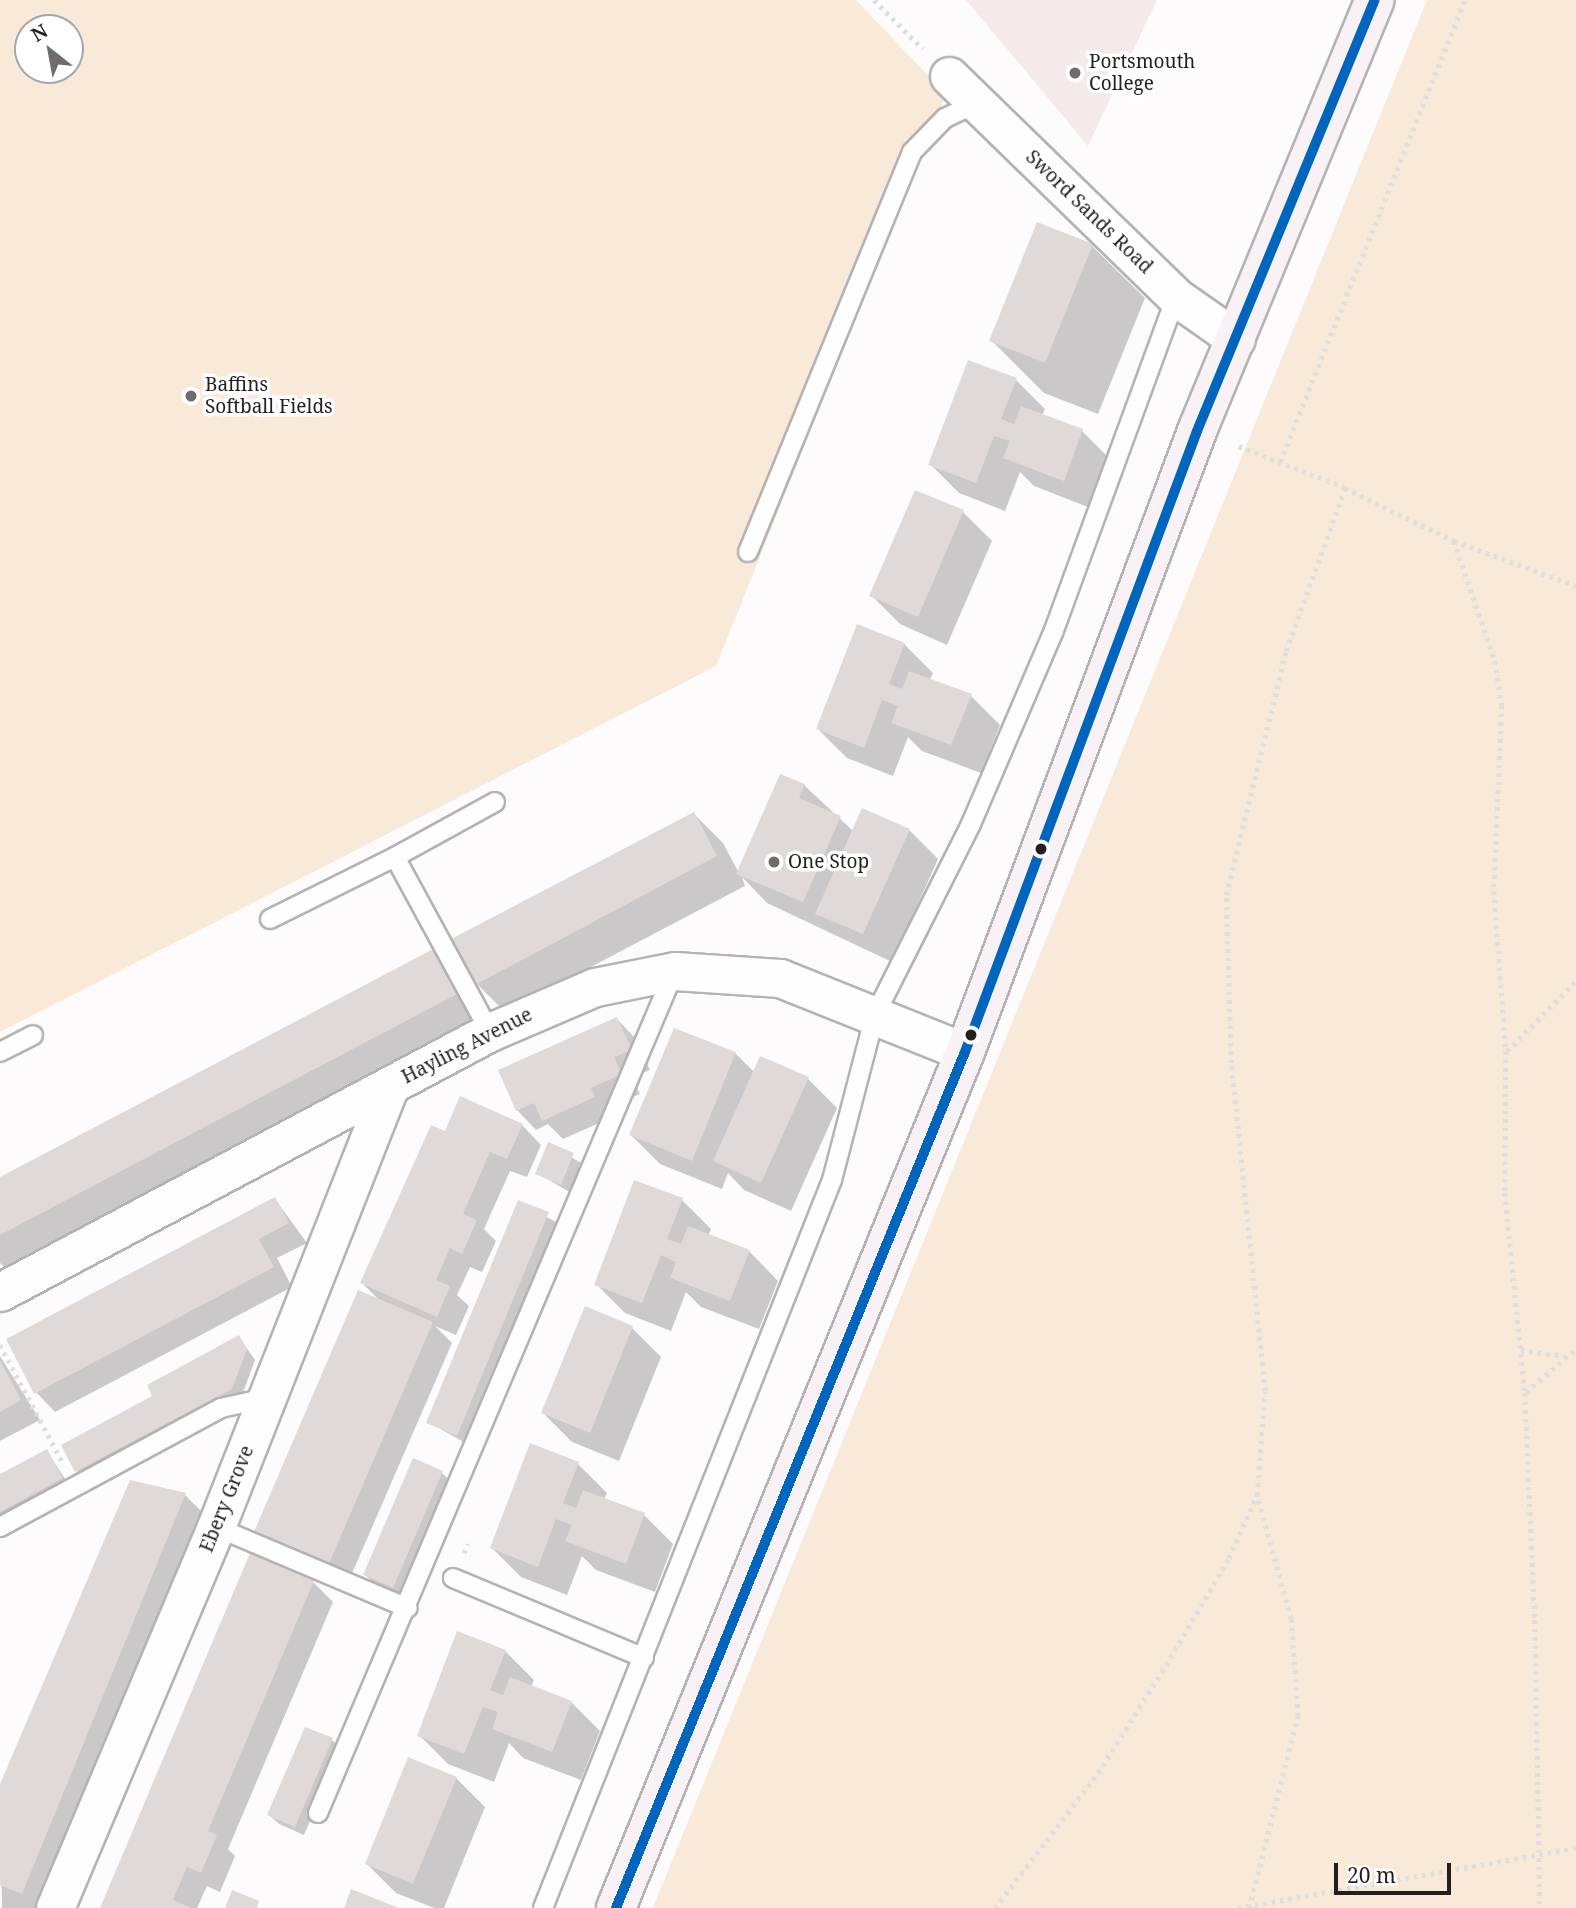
<!DOCTYPE html>
<html>
<head>
<meta charset="utf-8">
<style>
	body { margin:0 }
	#map { position:relative; width:1576px; height:1908px; overflow:hidden; background:#fefbfc; font-family:"Noto Serif",serif }
	div>[style] { position:absolute }
	[style*='--x'] { left:calc(var(--x)*1px); top:calc(var(--y)*1px); width:calc(var(--w)*1px); rotate:calc(var(--a)*1deg) }
	.built>* { inset:0; background:#f4eaea }
	.green>* { inset:0; background:#f8e9d8 }
	.shadow>* { inset:0; background:#0003 }
	.building>* { inset:0; background:#dfd9d8 }
	.path>* { height:4.5px; margin-top:-2.25px; transform-origin:0; background:repeating-linear-gradient(90deg,#dfdddd 0 3.5px,transparent 0 8.5px) }
	.roads { filter:drop-shadow(2px 0 #b6b2b3) drop-shadow(-2px 0 #b6b2b3) drop-shadow(0 2px #b6b2b3) drop-shadow(0 -2px #b6b2b3) }
	.lane>* { height:18px; margin:-9px; padding:0 9px; transform-origin:9px; border-radius:9px; background:#fffeff }
	.street>* { height:37px; margin:-18.5px; padding:0 18.5px; transform-origin:18.5px; border-radius:18.5px; background:#fffeff }
	.primary>* { height:38px; margin:-19px; padding:0 19px; transform-origin:19px; border-radius:19px; background:#f8f2f6 }
	.bus-1>* { height:10px; margin:-5px; padding:0 5px; transform-origin:5px; border-radius:5px; background:#0065bd }
	.dots>* { width:19px; height:19px; translate:-50% -50%; box-sizing:border-box; border:4px solid #fff; border-radius:50% }
	span { translate:-50% -50%; white-space:nowrap; text-align:center; line-height:1.15; -webkit-text-stroke:7px #fff; paint-order:stroke }
	.poi-label { font-size:19px; color:#251e1e }
	.left { translate:0 -50%; text-align:left }
	.street-label { font-size:19px; color:#251e1e }
	.north { position:absolute; left:14px; top:14px; width:70px; height:70px; box-sizing:border-box; background:#fff; border:2px solid #a8a5a5; border-radius:50%; rotate:329deg; font-size:19px; font-weight:700; line-height:28px; text-align:center; color:#251e1e }
	.north::after { content:''; display:block; margin:auto; width:24px; height:32px; background:#716b6c; clip-path:polygon(50% 0,100% 100%,50% 72%,0 100%) }
	.scale { position:absolute; left:1334px; top:1863px; width:117px; height:32px; box-sizing:border-box; border:4px solid #251e1e; border-top:0; padding-left:9px; font-size:21px; line-height:24px; white-space:nowrap; color:#251e1e; -webkit-text-stroke:5px #fff; paint-order:stroke }
</style>
</head>
<body>
<div id="map">
	<div class="built">
		<i style="clip-path:polygon(966px 0,1157px 0,1088px 146px)"></i>
	</div>
	<div class="green">
		<i style="clip-path:polygon(evenodd,0 0,856px 0,946px 94px,716px 666px,0 1032px,0 0,28px 28px,70px 28px,70px 70px,28px 70px,28px 28px)"></i>
		<i style="clip-path:polygon(1427px 0,1576px 0,1576px 1908px,653px 1908px)"></i>
	</div>
	<div class="shadow">
		<i style="clip-path:polygon(1092px 246px,1145px 298px,1098px 414px,1044px 393px,991px 340px)"></i>
		<i style="clip-path:polygon(1016px 380px,1045px 409px,1042px 416px,1082px 431px,1111px 460px,1093px 509px,1034px 486px,1020px 472px,1005px 511px,959px 493px,930px 464px)"></i>
		<i style="clip-path:polygon(963px 512px,992px 541px,947px 645px,900px 624px,871px 595px)"></i>
		<i style="clip-path:polygon(904px 644px,933px 673px,930px 680px,971px 696px,1000px 725px,981px 773px,922px 751px,908px 737px,893px 776px,847px 758px,818px 729px)"></i>
		<i style="clip-path:polygon(804px 785px,853px 831px,909px 830px,938px 859px,892px 962px,767px 903px,742px 877px,745px 886px,505px 1012px,476px 983px,694px 814px,723px 843px,739px 873px)"></i>
		<i style="clip-path:polygon(437px 949px,497px 1030px,19px 1282px,0 1263px,0 1179px)"></i>
		<i style="clip-path:polygon(617px 1019px,636px 1039px,650px 1070px,632px 1077px,640px 1094px,609px 1108px,613px 1117px,563px 1139px,548px 1124px,536px 1130px,517px 1110px)"></i>
		<i style="clip-path:polygon(735px 1053px,755px 1073px,808px 1079px,837px 1108px,791px 1211px,744px 1190px,728px 1173px,722px 1189px,660px 1164px,631px 1135px)"></i>
		<i style="clip-path:polygon(522px 1125px,541px 1145px,527px 1177px,510px 1171px,484px 1229px,496px 1241px,482px 1272px,470px 1267px,457px 1295px,469px 1306px,456px 1335px,435px 1326px,452px 1343px,347px 1585px,275px 1554px,380px 1301px,362px 1283px,446px 1133px)"></i>
		<i style="clip-path:polygon(549px 1144px,583px 1164px,571px 1193px,537px 1173px)"></i>
		<i style="clip-path:polygon(275px 1199px,307px 1243px,277px 1258px,292px 1287px,55px 1412px,36px 1392px)"></i>
		<i style="clip-path:polygon(682px 1200px,711px 1229px,708px 1236px,749px 1251px,778px 1281px,759px 1329px,701px 1307px,686px 1292px,671px 1331px,625px 1313px,596px 1284px)"></i>
		<i style="clip-path:polygon(519px 1202px,558px 1223px,467px 1444px,428px 1422px)"></i>
		<i style="clip-path:polygon(586px 1309px,632px 1328px,661px 1357px,619px 1461px,572px 1442px,543px 1413px)"></i>
		<i style="clip-path:polygon(239px 1337px,255px 1360px,241px 1398px,86px 1480px,77px 1471px,155px 1397px)"></i>
		<i style="clip-path:polygon(0 1356px,40px 1420px,0 1441px)"></i>
		<i style="clip-path:polygon(47px 1451px,71px 1488px,0 1525px,0 1476px)"></i>
		<i style="clip-path:polygon(578px 1464px,607px 1493px,604px 1499px,644px 1515px,673px 1544px,655px 1592px,596px 1570px,582px 1556px,567px 1595px,521px 1577px,492px 1548px)"></i>
		<i style="clip-path:polygon(442px 1473px,451px 1482px,403px 1596px,374px 1584px,365px 1574px)"></i>
		<i style="clip-path:polygon(185px 1495px,223px 1533px,69px 1908px,2px 1908px,0 1788px)"></i>
		<i style="clip-path:polygon(313px 1582px,333px 1602px,228px 1849px,235px 1856px,220px 1892px,207px 1886px,197px 1908px,102px 1908px)"></i>
		<i style="clip-path:polygon(505px 1651px,534px 1680px,531px 1687px,571px 1702px,600px 1731px,581px 1780px,523px 1758px,509px 1743px,494px 1782px,448px 1764px,419px 1735px)"></i>
		<i style="clip-path:polygon(332px 1740px,341px 1749px,304px 1835px,279px 1824px,269px 1815px)"></i>
		<i style="clip-path:polygon(456px 1778px,485px 1807px,444px 1908px,434px 1908px,396px 1893px,367px 1864px)"></i>
	</div>
	<div class="building">
		<i style="clip-path:polygon(1037px 222px,1093px 244px,1045px 363px,989px 341px)"></i>
		<i style="clip-path:polygon(968px 360px,1017px 378px,1001px 419px,1014px 424px,1021px 406px,1083px 429px,1064px 481px,1003px 458px,1010px 441px,994px 436px,976px 483px,928px 465px)"></i>
		<i style="clip-path:polygon(915px 490px,964px 510px,918px 617px,869px 596px)"></i>
		<i style="clip-path:polygon(857px 624px,905px 643px,889px 684px,902px 689px,909px 671px,972px 694px,951px 745px,891px 723px,898px 706px,882px 700px,864px 748px,816px 729px)"></i>
		<i style="clip-path:polygon(780px 774px,805px 784px,799px 798px,841px 816px,803px 902px,736px 874px)"></i>
		<i style="clip-path:polygon(862px 808px,910px 829px,863px 934px,815px 914px)"></i>
		<i style="clip-path:polygon(694px 812px,717px 856px,475px 985px,451px 939px)"></i>
		<i style="clip-path:polygon(437px 947px,461px 992px,0 1235px,0 1177px)"></i>
		<i style="clip-path:polygon(617px 1017px,632px 1050px,614px 1057px,622px 1074px,591px 1088px,595px 1097px,542px 1121px,534px 1103px,516px 1111px,498px 1070px)"></i>
		<i style="clip-path:polygon(674px 1028px,736px 1052px,692px 1161px,629px 1135px)"></i>
		<i style="clip-path:polygon(760px 1056px,809px 1077px,761px 1183px,713px 1161px)"></i>
		<i style="clip-path:polygon(460px 1096px,523px 1124px,507px 1159px,490px 1152px,463px 1214px,477px 1220px,462px 1254px,450px 1248px,436px 1280px,450px 1286px,437px 1317px,360px 1283px,431px 1125px,445px 1131px)"></i>
		<i style="clip-path:polygon(548px 1142px,574px 1153px,561px 1185px,535px 1174px)"></i>
		<i style="clip-path:polygon(634px 1180px,683px 1198px,667px 1239px,681px 1244px,688px 1226px,750px 1250px,730px 1301px,670px 1278px,676px 1262px,661px 1255px,642px 1303px,594px 1285px)"></i>
		<i style="clip-path:polygon(275px 1197px,289px 1223px,259px 1239px,274px 1267px,34px 1394px,6px 1339px)"></i>
		<i style="clip-path:polygon(518px 1200px,549px 1212px,457px 1436px,426px 1423px)"></i>
		<i style="clip-path:polygon(358px 1290px,433px 1322px,328px 1566px,253px 1534px)"></i>
		<i style="clip-path:polygon(585px 1306px,633px 1326px,590px 1433px,541px 1413px)"></i>
		<i style="clip-path:polygon(239px 1335px,247px 1349px,232px 1389px,75px 1472px,61px 1445px,152px 1396px,147px 1385px)"></i>
		<i style="clip-path:polygon(0 1360px,21px 1400px,0 1412px)"></i>
		<i style="clip-path:polygon(530px 1443px,579px 1462px,563px 1503px,576px 1508px,583px 1490px,645px 1513px,626px 1564px,565px 1541px,572px 1525px,556px 1519px,538px 1567px,490px 1548px)"></i>
		<i style="clip-path:polygon(47px 1449px,63px 1478px,0 1512px,0 1474px)"></i>
		<i style="clip-path:polygon(413px 1458px,443px 1471px,393px 1588px,363px 1575px)"></i>
		<i style="clip-path:polygon(130px 1480px,186px 1493px,22px 1894px,0 1885px,0 1784px)"></i>
		<i style="clip-path:polygon(250px 1553px,314px 1581px,208px 1831px,217px 1835px,201px 1873px,187px 1867px,173px 1900px,191px 1908px,100px 1908px)"></i>
		<i style="clip-path:polygon(457px 1631px,506px 1650px,490px 1690px,503px 1695px,510px 1677px,572px 1701px,552px 1752px,492px 1729px,498px 1712px,483px 1707px,464px 1754px,417px 1736px)"></i>
		<i style="clip-path:polygon(305px 1727px,333px 1738px,295px 1827px,267px 1815px)"></i>
		<i style="clip-path:polygon(408px 1757px,457px 1777px,413px 1884px,365px 1864px)"></i>
		<i style="clip-path:polygon(351px 1889px,399px 1908px,344px 1908px)"></i>
		<i style="clip-path:polygon(232px 1890px,259px 1901px,257px 1908px,225px 1908px)"></i>
	</div>
	<div class="path">
		<i style="--x:874;--y:0;--w:69;--a:45"></i>
		<i style="--x:1280;--y:462;--w:498;--a:-68.2"></i>
		<i style="--x:1345;--y:488;--w:121;--a:25.9"></i>
		<i style="--x:1454;--y:541;--w:130;--a:20.2"></i>
		<i style="--x:1454;--y:541;--w:127;--a:71.1"></i>
		<i style="--x:1495;--y:661;--w:45;--a:81"></i>
		<i style="--x:1502;--y:705;--w:186;--a:92.5"></i>
		<i style="--x:1494;--y:891;--w:160;--a:85.7"></i>
		<i style="--x:1506;--y:1051;--w:142;--a:90.4"></i>
		<i style="--x:1505;--y:1193;--w:201;--a:84.3"></i>
		<i style="--x:1525;--y:1393;--w:227;--a:87.5"></i>
		<i style="--x:1535;--y:1620;--w:288;--a:89"></i>
		<i style="--x:1507;--y:1051;--w:98;--a:-45.4"></i>
		<i style="--x:0;--y:1345;--w:132;--a:61.9"></i>
		<i style="--x:1521;--y:1350;--w:43;--a:7.9"></i>
		<i style="--x:1526;--y:1392;--w:66;--a:-40.7"></i>
		<i style="--x:464;--y:1553;--w:10;--a:-66"></i>
		<i style="--x:995;--y:1908;--w:170;--a:-52.7"></i>
		<i style="--x:1098;--y:1773;--w:128;--a:-57.8"></i>
		<i style="--x:1166;--y:1665;--w:124;--a:-59.5"></i>
		<i style="--x:1229;--y:1558;--w:69;--a:-66"></i>
		<i style="--x:1257;--y:1495;--w:104;--a:-85.6"></i>
		<i style="--x:1265;--y:1391;--w:330;--a:-95.9"></i>
		<i style="--x:1231;--y:1063;--w:168;--a:-91.7"></i>
		<i style="--x:1226;--y:895;--w:251;--a:-76.2"></i>
		<i style="--x:1286;--y:651;--w:173;--a:-70.1"></i>
		<i style="--x:1345;--y:488;--w:119;--a:-158.8"></i>
		<i style="--x:1238;--y:1908;--w:343;--a:-10.1"></i>
		<i style="--x:1249;--y:1908;--w:198;--a:-75.7"></i>
		<i style="--x:1298;--y:1716;--w:97;--a:-94.1"></i>
		<i style="--x:1291;--y:1619;--w:128;--a:-105.5"></i>
	</div>
	<div class="roads">
		<div class="lane">
			<i style="--x:748;--y:552;--w:432;--a:-67.7"></i>
			<i style="--x:912;--y:152;--w:47;--a:-45.9"></i>
			<i style="--x:945;--y:118;--w:35;--a:-25"></i>
			<i style="--x:270;--y:919;--w:140;--a:-26.4"></i>
			<i style="--x:490;--y:1032;--w:199;--a:-118.5"></i>
			<i style="--x:395;--y:857;--w:114;--a:-28.8"></i>
			<i style="--x:0;--y:1052;--w:37;--a:-27"></i>
			<i style="--x:0;--y:1527;--w:251;--a:-28.3"></i>
			<i style="--x:221;--y:1408;--w:46;--a:-12.5"></i>
			<i style="--x:216;--y:1527;--w:208;--a:22.9"></i>
			<i style="--x:453;--y:1578;--w:207;--a:22.7"></i>
			<i style="--x:318;--y:1813;--w:913;--a:-67.06"></i>
			<i style="--x:543;--y:1908;--w:783;--a:-68.35"></i>
			<i style="--x:832;--y:1180;--w:171;--a:-75.4"></i>
			<i style="--x:875;--y:1015;--w:214;--a:-63.3"></i>
			<i style="--x:971;--y:824;--w:208;--a:-66.8"></i>
			<i style="--x:1053;--y:633;--w:358;--a:-69.9"></i>
		</div>
		<div class="street">
			<i style="--x:949;--y:76;--w:317;--a:44.2"></i>
			<i style="--x:1176;--y:297;--w:73;--a:35"></i>
			<i style="--x:0;--y:1292;--w:555;--a:-27.95"></i>
			<i style="--x:490;--y:1032;--w:114;--a:-23.2"></i>
			<i style="--x:595;--y:987;--w:82;--a:-11.3"></i>
			<i style="--x:675;--y:971;--w:105;--a:3.8"></i>
			<i style="--x:780;--y:978;--w:199;--a:21.8"></i>
			<i style="--x:55;--y:1908;--w:414;--a:-67.1"></i>
			<i style="--x:216;--y:1527;--w:474;--a:-68.5"></i>
		</div>
		<div class="primary">
			<i style="--x:616;--y:1908;--w:924;--a:-67.82"></i>
			<i style="--x:965;--y:1052;--w:663;--a:-69.51"></i>
			<i style="--x:1197;--y:431;--w:466;--a:-67.6"></i>
		</div>
	</div>
	<div class="bus-1">
		<i style="--x:616;--y:1908;--w:924;--a:-67.82"></i>
		<i style="--x:965;--y:1052;--w:663;--a:-69.51"></i>
		<i style="--x:1197;--y:431;--w:466;--a:-67.6"></i>
	</div>
	<div class="dots">
		<i style="left:1075px;top:73px;background:#716b6c"></i>
		<i style="left:191px;top:396px;background:#716b6c"></i>
		<i style="left:1041px;top:849px;background:#251e1e"></i>
		<i style="left:774px;top:862px;background:#716b6c"></i>
		<i style="left:971px;top:1035px;background:#251e1e"></i>
	</div>
	<div class="poi-label">
		<span class="left" style="left:1089px;top:73px">Portsmouth<br>College</span>
		<span class="left" style="left:205px;top:396px">Baffins<br>Softball Fields</span>
		<span class="left" style="left:788px;top:862px">One Stop</span>
	</div>
	<div class="street-label">
		<span style="left:1089px;top:212px;rotate:44deg">Sword Sands Road</span>
		<span style="left:467px;top:1046px;rotate:-27deg">Hayling Avenue</span>
		<span style="left:227px;top:1499px;rotate:-68deg">Ebery Grove</span>
	</div>
	<div class="north">N</div>
	<div class="scale">20 m</div>
</div>
</body>
</html>
